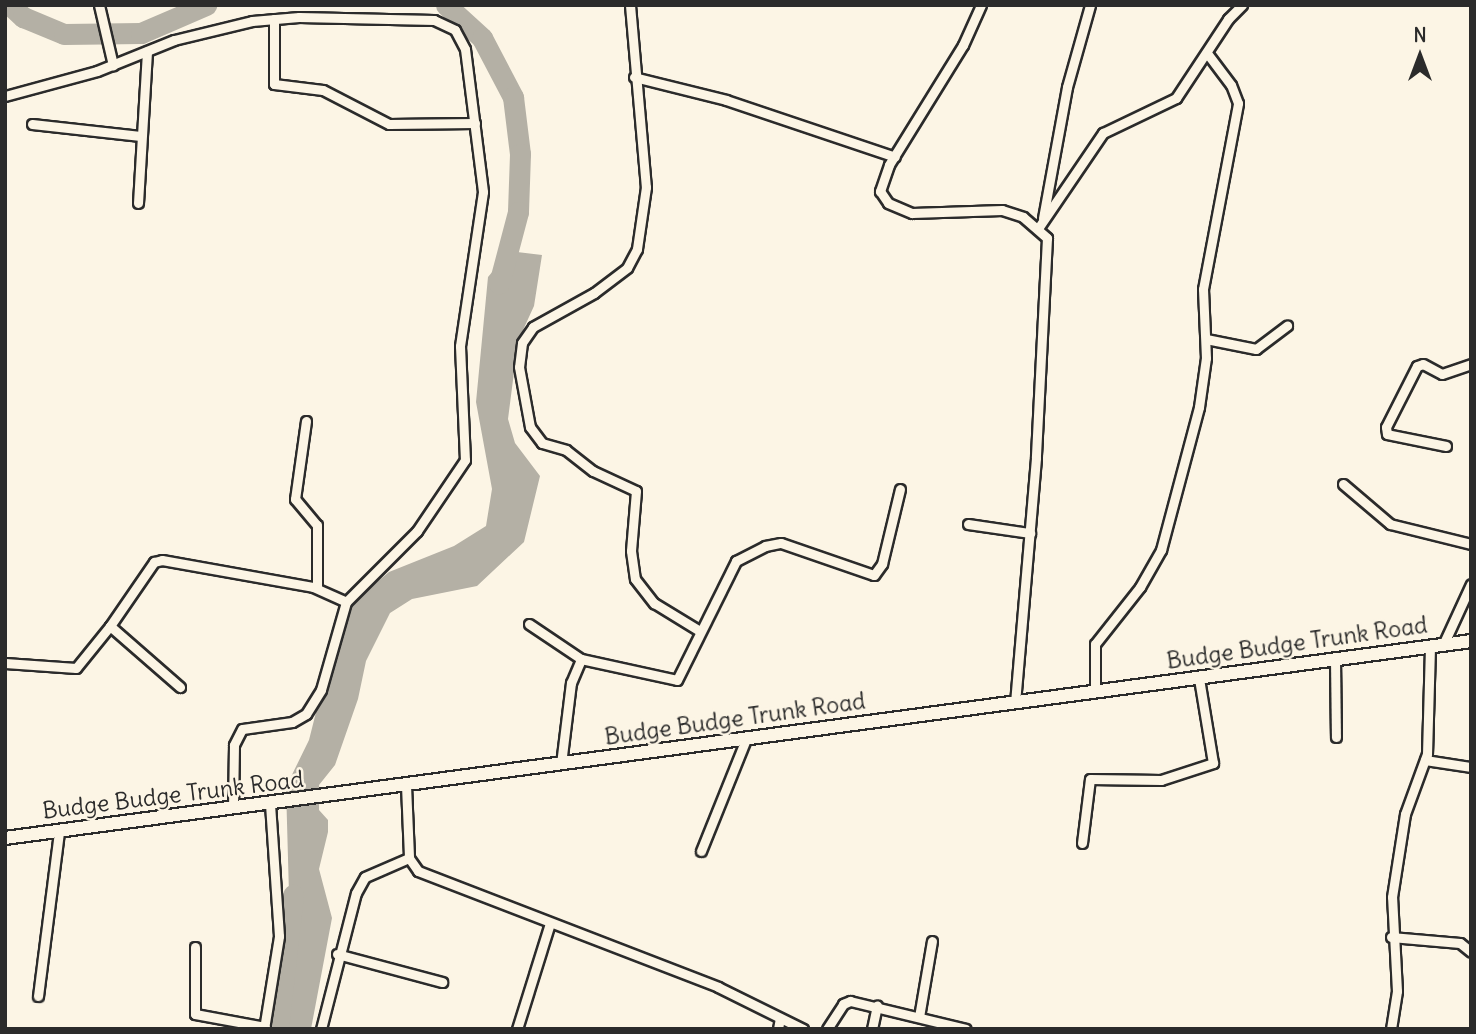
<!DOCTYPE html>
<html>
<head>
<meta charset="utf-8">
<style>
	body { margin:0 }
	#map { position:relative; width:1476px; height:1034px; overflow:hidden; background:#fcf5e5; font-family:Delius,sans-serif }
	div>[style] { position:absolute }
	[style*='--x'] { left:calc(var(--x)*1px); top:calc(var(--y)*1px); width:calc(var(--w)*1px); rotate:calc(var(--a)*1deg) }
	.water>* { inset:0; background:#b4b0a5 }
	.river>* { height:21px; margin:-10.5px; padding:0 10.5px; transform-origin:10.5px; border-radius:10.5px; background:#b4b0a5 }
	.roads { filter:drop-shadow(2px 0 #2b2b2b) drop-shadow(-2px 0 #2b2b2b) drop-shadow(0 2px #2b2b2b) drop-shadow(0 -2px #2b2b2b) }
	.street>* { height:9px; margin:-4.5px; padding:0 4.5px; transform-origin:4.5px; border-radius:4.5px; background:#fcf5e5 }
	.secondary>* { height:12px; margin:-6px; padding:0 6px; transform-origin:6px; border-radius:6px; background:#fcf5e5 }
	span { translate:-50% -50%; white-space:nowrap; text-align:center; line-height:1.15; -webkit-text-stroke:5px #fcf5e5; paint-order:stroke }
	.street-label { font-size:23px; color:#2b2b2b }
	.frame { position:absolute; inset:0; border:7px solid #2b2b2b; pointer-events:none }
	.north { position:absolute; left:1385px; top:21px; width:70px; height:70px; -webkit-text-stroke:5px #fcf5e5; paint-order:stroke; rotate:0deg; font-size:19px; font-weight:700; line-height:28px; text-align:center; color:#2b2b2b }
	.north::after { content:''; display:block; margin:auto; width:24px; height:32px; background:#2b2b2b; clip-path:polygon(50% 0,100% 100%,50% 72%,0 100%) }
</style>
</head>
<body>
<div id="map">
	<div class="water">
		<i style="clip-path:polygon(517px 252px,542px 255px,534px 306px,518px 341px,508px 419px,515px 443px,540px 476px,524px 542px,477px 586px,412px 599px,390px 613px,366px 661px,358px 699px,335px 765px,319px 785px,319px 810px,328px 820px,328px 832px,319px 869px,332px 918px,311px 1029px,279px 1029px,291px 966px,286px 787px,309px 740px,337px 629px,358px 598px,389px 572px,454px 546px,486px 526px,492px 489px,476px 402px,488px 277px,505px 257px)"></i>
	</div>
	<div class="river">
		<i style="--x:10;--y:5;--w:18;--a:43"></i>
		<i style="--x:23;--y:17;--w:44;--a:22.5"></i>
		<i style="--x:64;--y:34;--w:77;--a:-0.7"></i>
		<i style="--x:141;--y:33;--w:71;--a:-23.3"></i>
		<i style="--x:446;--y:5;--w:49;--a:42.5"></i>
		<i style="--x:482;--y:38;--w:67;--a:62.3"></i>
		<i style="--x:513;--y:97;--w:57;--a:83"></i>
		<i style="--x:520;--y:154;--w:58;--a:92"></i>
		<i style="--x:518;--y:212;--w:74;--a:104.8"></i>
		<i style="--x:278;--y:1029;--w:135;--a:-83.6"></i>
	</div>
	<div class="roads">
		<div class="street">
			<i style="--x:99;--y:5;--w:62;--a:76.9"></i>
			<i style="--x:630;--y:5;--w:183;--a:85"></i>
			<i style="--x:646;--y:187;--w:63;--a:98.3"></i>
			<i style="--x:637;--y:249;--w:21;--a:118"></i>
			<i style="--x:627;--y:268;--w:41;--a:142.9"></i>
			<i style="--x:594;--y:293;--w:70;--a:150.9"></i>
			<i style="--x:533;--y:327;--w:19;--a:125"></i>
			<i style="--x:522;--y:343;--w:24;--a:97"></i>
			<i style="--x:519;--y:367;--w:61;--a:79.6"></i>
			<i style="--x:530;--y:427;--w:20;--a:53"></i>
			<i style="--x:542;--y:443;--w:25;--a:16"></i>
			<i style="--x:566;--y:450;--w:34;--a:38"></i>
			<i style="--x:593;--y:471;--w:47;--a:24.9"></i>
			<i style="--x:636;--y:491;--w:60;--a:94.8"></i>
			<i style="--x:631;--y:551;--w:28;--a:82"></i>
			<i style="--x:635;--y:579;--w:31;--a:52"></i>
			<i style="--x:654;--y:603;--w:52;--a:31.5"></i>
			<i style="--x:981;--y:5;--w:44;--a:114.2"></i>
			<i style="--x:963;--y:45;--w:141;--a:121.7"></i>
			<i style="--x:889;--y:165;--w:28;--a:109"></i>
			<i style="--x:880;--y:191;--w:14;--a:56"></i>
			<i style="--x:888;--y:203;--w:26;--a:23"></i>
			<i style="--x:912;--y:213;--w:90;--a:-1.9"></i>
			<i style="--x:1002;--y:210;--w:22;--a:18"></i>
			<i style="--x:1023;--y:217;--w:32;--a:41"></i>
			<i style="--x:1047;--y:238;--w:220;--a:92.9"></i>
			<i style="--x:1036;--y:458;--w:246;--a:94.9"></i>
			<i style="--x:274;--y:19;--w:65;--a:90"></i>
			<i style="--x:274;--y:84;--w:49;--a:7"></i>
			<i style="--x:323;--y:90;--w:74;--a:27.3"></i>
			<i style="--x:389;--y:124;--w:86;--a:-0.7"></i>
			<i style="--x:634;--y:77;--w:95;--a:14"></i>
			<i style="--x:726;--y:100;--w:178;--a:18.6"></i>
			<i style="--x:5;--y:96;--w:95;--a:-15.2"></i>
			<i style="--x:97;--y:71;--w:83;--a:-21.9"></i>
			<i style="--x:174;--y:40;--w:80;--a:-13.7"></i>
			<i style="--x:252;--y:21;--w:47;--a:-4.9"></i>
			<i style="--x:299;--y:17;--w:135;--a:1.3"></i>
			<i style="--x:434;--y:20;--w:23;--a:25"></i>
			<i style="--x:455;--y:30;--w:21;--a:62"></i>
			<i style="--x:465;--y:49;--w:144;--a:82.8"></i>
			<i style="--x:483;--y:192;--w:156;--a:98.5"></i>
			<i style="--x:460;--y:346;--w:114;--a:87.5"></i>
			<i style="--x:465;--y:460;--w:86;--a:124.1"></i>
			<i style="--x:417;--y:531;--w:100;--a:135"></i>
			<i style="--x:346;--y:602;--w:91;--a:105.9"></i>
			<i style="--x:321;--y:690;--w:28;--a:122"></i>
			<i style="--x:306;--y:714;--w:16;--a:150"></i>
			<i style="--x:292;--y:722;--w:50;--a:172"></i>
			<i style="--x:242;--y:729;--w:18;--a:117"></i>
			<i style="--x:234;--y:745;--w:63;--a:90.9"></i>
			<i style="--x:32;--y:124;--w:109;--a:6.3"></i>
			<i style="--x:138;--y:203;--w:152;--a:-86.6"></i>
			<i style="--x:1043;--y:218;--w:133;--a:-79.6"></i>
			<i style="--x:1067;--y:87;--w:85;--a:-74.3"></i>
			<i style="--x:1039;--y:227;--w:114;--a:-55.8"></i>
			<i style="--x:1103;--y:133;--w:81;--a:-25.6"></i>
			<i style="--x:1176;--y:98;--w:95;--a:-56.6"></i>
			<i style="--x:1228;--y:19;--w:20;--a:-45"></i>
			<i style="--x:1206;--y:339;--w:51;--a:11.3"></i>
			<i style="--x:1256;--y:349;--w:39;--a:-37"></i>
			<i style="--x:306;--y:421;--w:79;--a:98"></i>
			<i style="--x:295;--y:499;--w:34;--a:50"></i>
			<i style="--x:317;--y:525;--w:63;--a:90"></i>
			<i style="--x:1446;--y:446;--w:60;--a:-168.5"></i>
			<i style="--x:1387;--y:434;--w:7;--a:-98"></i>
			<i style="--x:1386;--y:427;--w:68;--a:-63.1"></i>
			<i style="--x:1417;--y:366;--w:6;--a:-18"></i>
			<i style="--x:1423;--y:364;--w:21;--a:28"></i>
			<i style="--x:1442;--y:374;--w:31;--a:-19"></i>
			<i style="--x:1343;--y:484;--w:62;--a:40.4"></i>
			<i style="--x:1390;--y:524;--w:83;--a:13.9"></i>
			<i style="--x:968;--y:524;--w:63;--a:8.3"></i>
			<i style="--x:529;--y:624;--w:63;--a:33.9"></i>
			<i style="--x:581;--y:659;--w:98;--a:12.3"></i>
			<i style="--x:677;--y:680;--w:133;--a:-63.6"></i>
			<i style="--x:736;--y:561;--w:33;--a:-27"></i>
			<i style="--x:765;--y:546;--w:16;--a:-11"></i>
			<i style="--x:781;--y:543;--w:98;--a:19"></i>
			<i style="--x:874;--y:575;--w:14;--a:-54"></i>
			<i style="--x:882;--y:564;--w:77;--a:-76.5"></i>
			<i style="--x:110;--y:626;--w:78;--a:-55.5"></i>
			<i style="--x:154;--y:562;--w:8;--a:-14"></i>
			<i style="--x:162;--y:560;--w:153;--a:10.1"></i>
			<i style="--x:313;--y:587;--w:36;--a:24"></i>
			<i style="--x:1443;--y:645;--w:67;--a:-65.3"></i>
			<i style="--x:1335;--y:659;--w:78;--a:89.3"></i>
			<i style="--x:5;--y:663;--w:71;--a:4"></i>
			<i style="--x:76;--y:668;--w:54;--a:-51"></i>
			<i style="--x:110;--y:626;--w:93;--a:41.1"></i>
			<i style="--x:1095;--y:692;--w:48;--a:-90"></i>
			<i style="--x:1095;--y:644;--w:73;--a:-51.7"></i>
			<i style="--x:1140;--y:587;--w:43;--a:-60.4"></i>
			<i style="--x:1161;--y:550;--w:148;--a:-75.1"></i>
			<i style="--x:1199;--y:407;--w:49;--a:-81.9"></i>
			<i style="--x:1206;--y:358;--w:69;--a:-92.5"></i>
			<i style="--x:1203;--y:289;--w:189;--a:-79.3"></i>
			<i style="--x:1238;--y:103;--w:19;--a:-111"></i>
			<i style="--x:1231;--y:85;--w:40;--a:-127"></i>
			<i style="--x:1425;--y:760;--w:47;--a:8.7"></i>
			<i style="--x:561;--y:764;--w:82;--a:-83"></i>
			<i style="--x:571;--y:683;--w:26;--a:-67"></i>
			<i style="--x:406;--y:785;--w:73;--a:87.6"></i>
			<i style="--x:409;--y:858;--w:16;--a:55"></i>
			<i style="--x:418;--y:871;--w:322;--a:21.1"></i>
			<i style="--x:718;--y:987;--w:95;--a:26.3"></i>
			<i style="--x:1082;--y:843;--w:64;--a:-82.9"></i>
			<i style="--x:1090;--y:779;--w:71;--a:0.8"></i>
			<i style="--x:1161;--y:780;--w:55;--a:-18.1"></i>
			<i style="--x:1213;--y:763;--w:86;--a:-99.4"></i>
			<i style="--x:701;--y:851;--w:121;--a:-68.1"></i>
			<i style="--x:1391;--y:937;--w:69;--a:5"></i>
			<i style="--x:1460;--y:943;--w:14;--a:39"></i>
			<i style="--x:195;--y:947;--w:67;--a:90"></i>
			<i style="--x:195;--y:1014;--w:71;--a:10.5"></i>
			<i style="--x:337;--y:954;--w:109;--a:14.9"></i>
			<i style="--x:38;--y:996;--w:166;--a:-82.7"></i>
			<i style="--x:919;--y:1017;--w:77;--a:-80.3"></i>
			<i style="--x:264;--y:1029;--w:94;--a:-80.8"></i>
			<i style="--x:279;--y:936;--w:133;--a:-93.9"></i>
			<i style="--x:321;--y:1029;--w:140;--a:-75.6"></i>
			<i style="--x:356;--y:893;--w:18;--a:-61"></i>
			<i style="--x:365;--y:877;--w:48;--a:-23.4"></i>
			<i style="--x:517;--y:1029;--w:111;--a:-72.7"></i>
			<i style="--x:778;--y:1029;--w:11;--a:-80"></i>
			<i style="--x:827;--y:1029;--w:30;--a:-57"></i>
			<i style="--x:843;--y:1004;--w:8;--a:-23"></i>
			<i style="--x:850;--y:1001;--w:119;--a:13.6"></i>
			<i style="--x:872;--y:1029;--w:24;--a:-78"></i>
			<i style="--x:1391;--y:1029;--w:38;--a:-81"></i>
			<i style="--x:1397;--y:991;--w:94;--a:-93"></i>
			<i style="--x:1392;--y:897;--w:84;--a:-81.1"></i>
			<i style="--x:1405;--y:814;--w:64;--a:-69.9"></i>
			<i style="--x:1427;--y:754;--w:108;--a:-88.4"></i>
		</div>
		<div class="secondary">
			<i style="--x:5;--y:838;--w:1479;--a:-7.65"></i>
		</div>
	</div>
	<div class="street-label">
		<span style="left:1297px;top:643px;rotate:-8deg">Budge Budge Trunk Road</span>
		<span style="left:735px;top:719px;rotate:-8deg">Budge Budge Trunk Road</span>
		<span style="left:173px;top:795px;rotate:-7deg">Budge Budge Trunk Road</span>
	</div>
	<div class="frame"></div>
	<div class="north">N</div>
</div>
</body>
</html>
